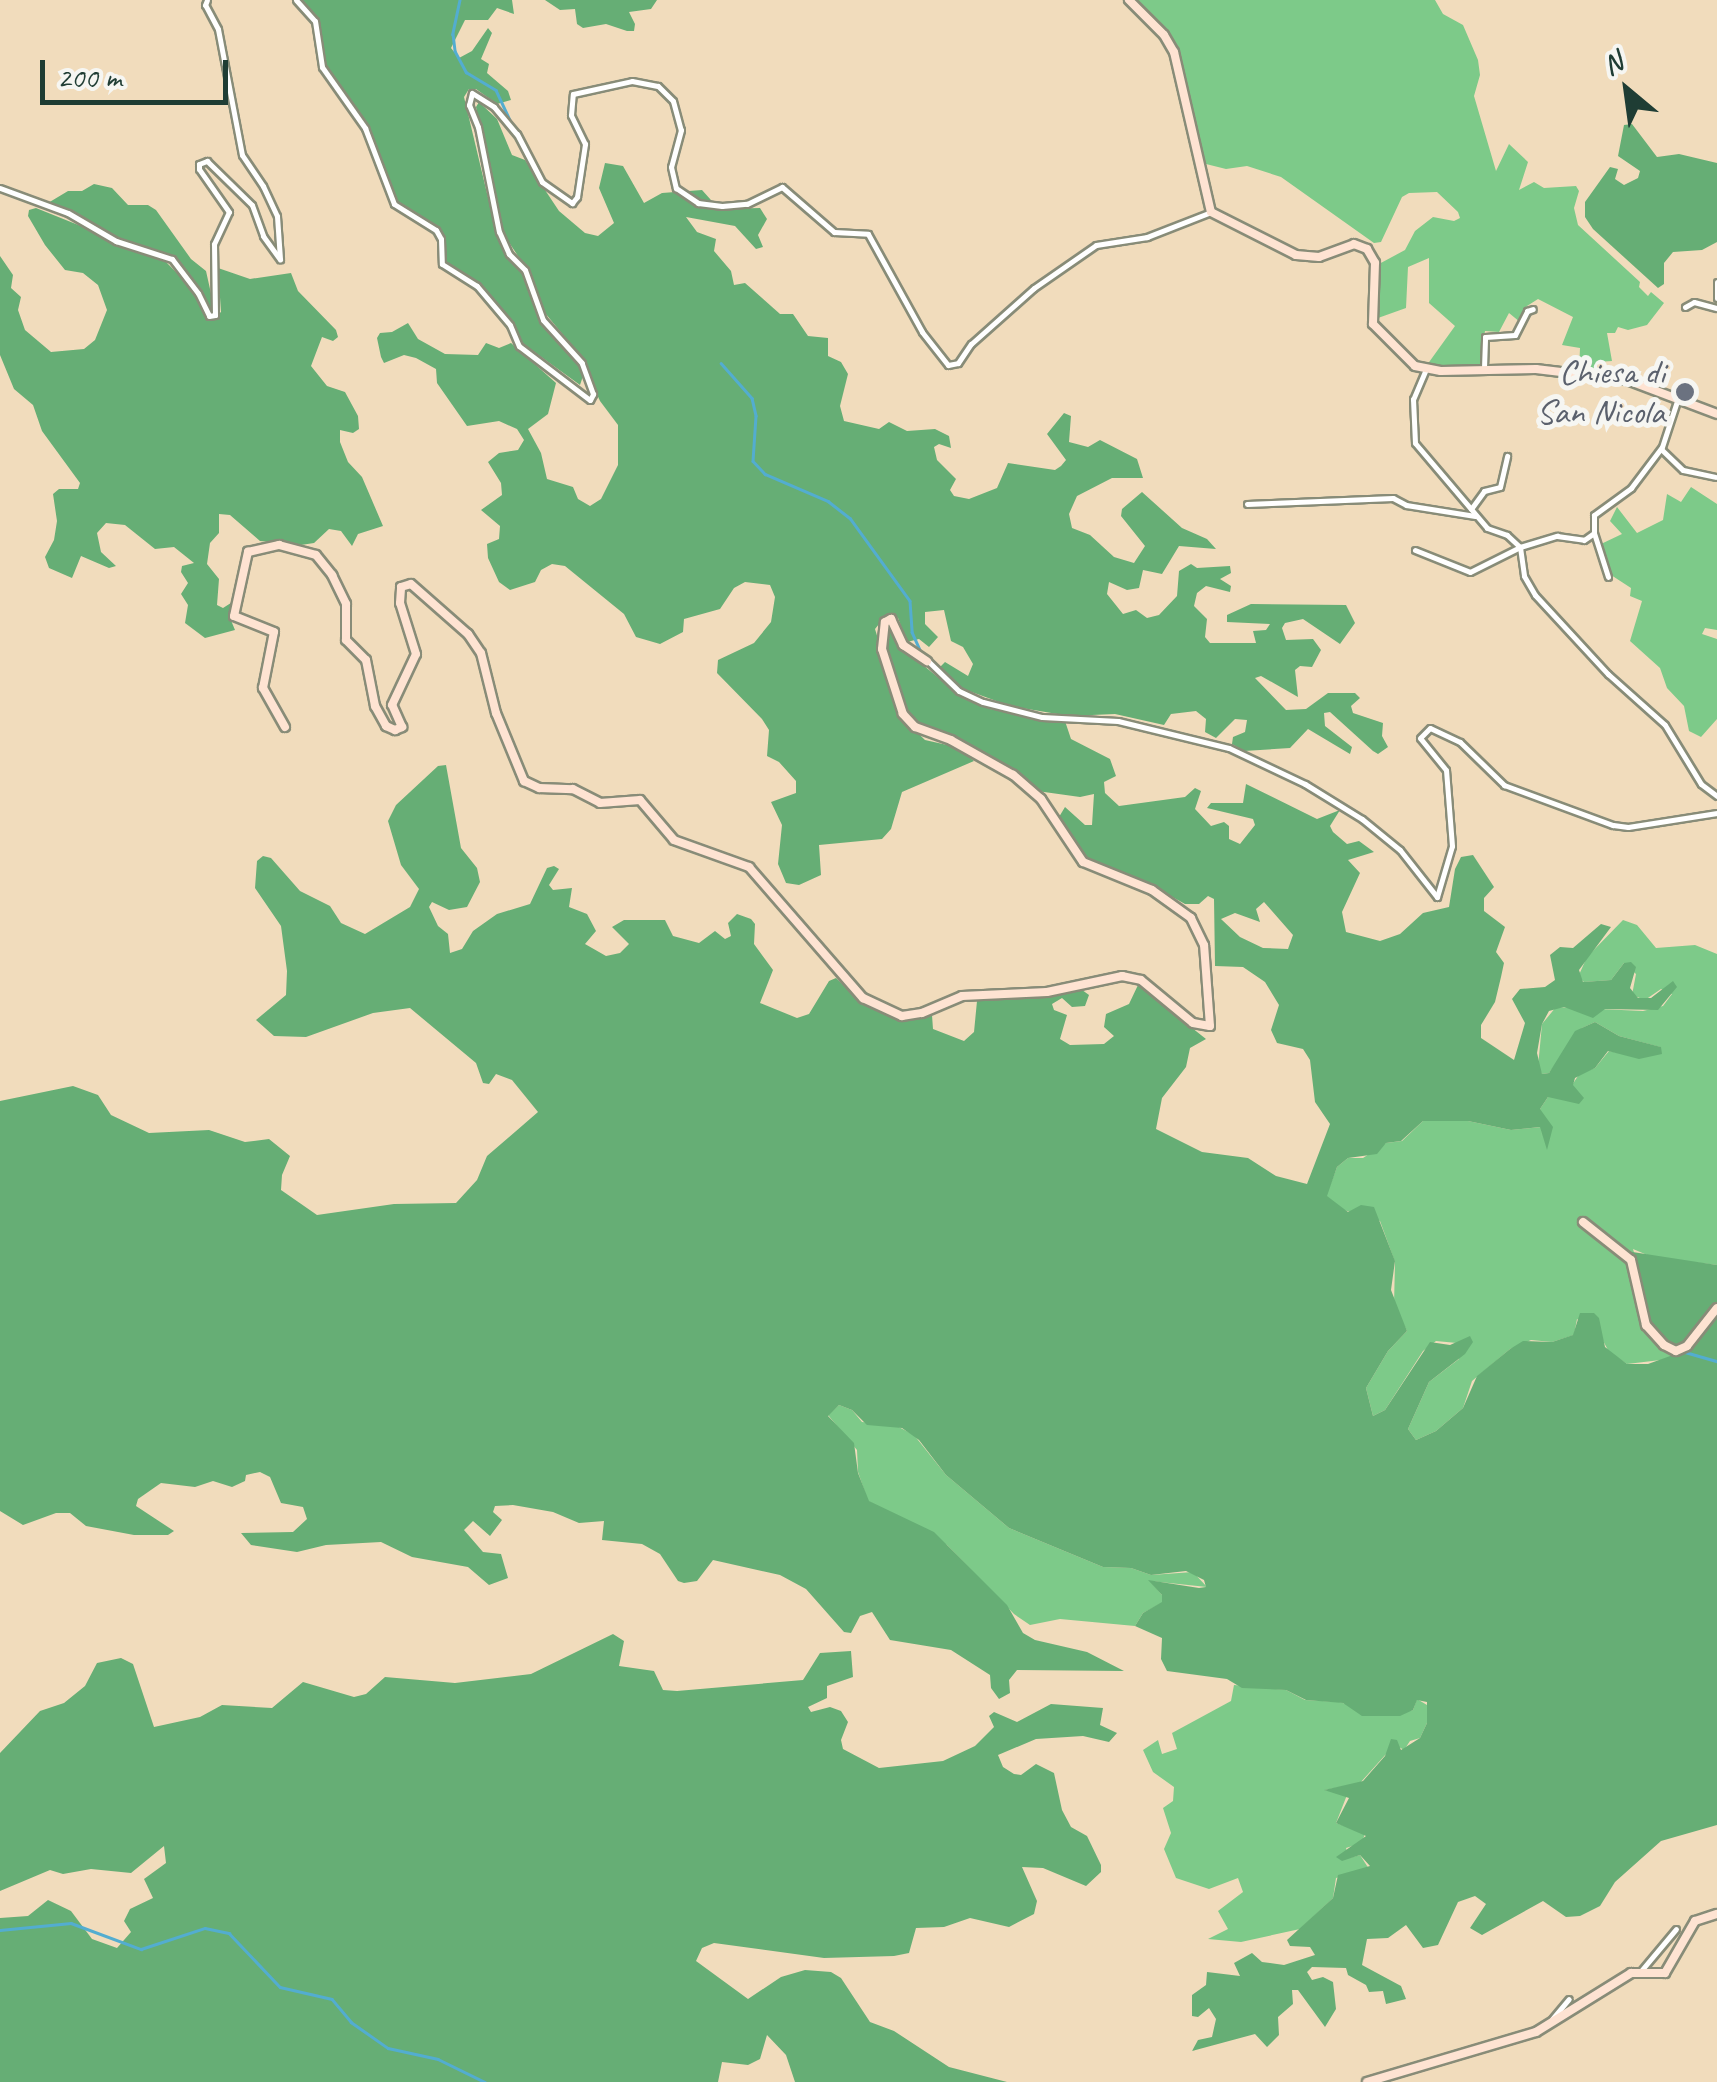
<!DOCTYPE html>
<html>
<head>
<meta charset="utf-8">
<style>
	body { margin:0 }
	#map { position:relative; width:1717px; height:2082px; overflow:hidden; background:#f1dcbc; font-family:Caveat,sans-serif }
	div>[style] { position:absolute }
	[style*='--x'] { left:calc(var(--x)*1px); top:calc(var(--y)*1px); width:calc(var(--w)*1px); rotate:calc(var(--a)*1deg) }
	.green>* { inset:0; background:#7dca89 }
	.forest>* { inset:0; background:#66ae75 }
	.stream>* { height:2.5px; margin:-1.25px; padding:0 1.25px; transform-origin:1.25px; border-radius:1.25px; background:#53add0 }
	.roads { filter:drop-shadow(2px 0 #888c78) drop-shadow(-2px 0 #888c78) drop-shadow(0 2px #888c78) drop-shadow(0 -2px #888c78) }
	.street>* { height:5px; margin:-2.5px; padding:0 2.5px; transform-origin:2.5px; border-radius:2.5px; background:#fff }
	.secondary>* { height:8px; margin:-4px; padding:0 4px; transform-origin:4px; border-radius:4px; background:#fee3d2 }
	.dots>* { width:28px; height:28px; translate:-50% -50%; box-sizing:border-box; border:5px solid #f6f6f2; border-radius:50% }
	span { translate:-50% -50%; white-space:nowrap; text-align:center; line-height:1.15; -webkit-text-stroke:10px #f6f6f2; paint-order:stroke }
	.worship-label { font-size:35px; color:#5b616d }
	.right { translate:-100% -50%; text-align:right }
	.north { position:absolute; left:1577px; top:40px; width:100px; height:100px; -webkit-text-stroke:8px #f6f6f2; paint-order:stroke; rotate:331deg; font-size:28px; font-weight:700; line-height:40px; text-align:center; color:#1f3d34 }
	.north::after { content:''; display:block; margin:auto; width:35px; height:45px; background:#1f3d34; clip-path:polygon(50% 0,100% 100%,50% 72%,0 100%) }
	.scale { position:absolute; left:40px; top:60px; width:188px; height:45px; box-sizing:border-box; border:5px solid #1f3d34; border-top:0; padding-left:12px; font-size:30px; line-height:35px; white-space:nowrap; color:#1f3d34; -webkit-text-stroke:8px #f6f6f2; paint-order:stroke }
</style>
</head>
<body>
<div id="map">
	<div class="green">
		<i style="clip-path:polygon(1134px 0,1435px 0,1443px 14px,1463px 25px,1478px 60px,1480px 75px,1474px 96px,1496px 171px,1509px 144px,1528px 162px,1519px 190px,1534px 182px,1544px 188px,1576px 186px,1579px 191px,1574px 208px,1578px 225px,1640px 282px,1639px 287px,1648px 296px,1651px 292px,1664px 303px,1647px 325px,1628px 330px,1618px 327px,1615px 333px,1607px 333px,1612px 361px,1597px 362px,1596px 370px,1579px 371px,1580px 348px,1562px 345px,1573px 317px,1538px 299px,1527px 306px,1520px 322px,1509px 313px,1499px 332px,1485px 331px,1480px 365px,1427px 365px,1455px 326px,1429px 303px,1429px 258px,1408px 267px,1406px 308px,1378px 318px,1379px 264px,1405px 250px,1415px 231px,1433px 217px,1454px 221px,1460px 218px,1458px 212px,1437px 192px,1409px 193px,1402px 197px,1381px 242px,1374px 243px,1281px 177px,1247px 166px,1226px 169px,1206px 164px,1176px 46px)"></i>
		<i style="clip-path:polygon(1691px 487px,1717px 504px,1717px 630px,1705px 628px,1702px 634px,1717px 639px,1717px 719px,1701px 737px,1689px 731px,1684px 706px,1667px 688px,1660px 668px,1630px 641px,1642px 601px,1630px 596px,1631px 588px,1611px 575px,1601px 544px,1622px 534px,1610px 521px,1617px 507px,1637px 533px,1663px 520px,1667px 494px,1681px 502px)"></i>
		<i style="clip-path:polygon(1623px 920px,1637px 925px,1656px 948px,1695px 945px,1717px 954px,1717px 1265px,1652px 1257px,1633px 1249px,1661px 1347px,1674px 1354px,1669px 1359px,1627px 1364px,1609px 1352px,1599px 1333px,1577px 1319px,1574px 1335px,1552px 1342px,1531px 1340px,1510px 1349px,1472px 1381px,1463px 1408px,1436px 1431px,1416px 1440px,1408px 1429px,1429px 1382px,1459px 1359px,1457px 1343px,1436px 1341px,1423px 1351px,1385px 1410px,1373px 1416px,1366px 1388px,1388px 1351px,1407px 1331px,1394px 1305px,1395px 1262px,1380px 1221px,1337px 1208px,1326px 1196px,1337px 1167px,1348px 1158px,1363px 1158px,1386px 1143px,1402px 1141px,1423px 1121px,1468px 1121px,1511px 1130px,1541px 1127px,1542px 1143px,1540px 1109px,1548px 1097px,1572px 1085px,1580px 1073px,1595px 1068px,1609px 1051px,1624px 1054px,1660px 1047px,1619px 1036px,1595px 1022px,1582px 1028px,1549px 1073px,1542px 1074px,1538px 1067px,1542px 1024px,1556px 1007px,1643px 1011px,1663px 1006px,1672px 994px,1661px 989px,1645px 1000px,1632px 995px,1636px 974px,1624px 963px,1611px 980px,1584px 982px,1578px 977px,1587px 957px)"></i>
		<i style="clip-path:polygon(839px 1405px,852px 1410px,862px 1422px,895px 1425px,914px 1435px,946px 1475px,1009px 1528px,1103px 1567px,1131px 1568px,1151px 1575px,1193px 1572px,1207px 1587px,1150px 1581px,1162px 1595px,1162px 1603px,1143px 1613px,1135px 1626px,1060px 1619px,1030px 1625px,1014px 1614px,947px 1545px,868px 1501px,858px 1472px,857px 1450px,828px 1415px)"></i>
		<i style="clip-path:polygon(1234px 1685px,1286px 1690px,1305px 1700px,1339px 1702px,1389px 1716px,1413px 1710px,1417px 1699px,1427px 1705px,1427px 1723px,1420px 1738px,1410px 1741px,1404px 1750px,1399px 1747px,1387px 1753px,1360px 1783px,1325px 1790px,1347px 1795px,1336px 1823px,1365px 1833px,1362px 1843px,1346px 1848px,1349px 1858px,1360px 1855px,1369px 1869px,1336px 1878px,1333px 1898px,1300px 1929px,1241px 1942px,1208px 1939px,1228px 1929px,1218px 1911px,1243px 1892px,1238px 1878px,1209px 1889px,1176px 1878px,1164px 1849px,1171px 1833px,1163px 1808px,1173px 1801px,1174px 1787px,1153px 1772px,1143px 1750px,1158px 1740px,1162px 1754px,1177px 1749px,1172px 1733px,1231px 1701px)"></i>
	</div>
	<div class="forest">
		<i style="clip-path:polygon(300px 0,512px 0,514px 14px,497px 8px,488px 20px,465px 20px,451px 48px,459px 58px,472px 51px,488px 28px,492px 33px,481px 59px,489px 64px,487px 73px,508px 91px,511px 100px,497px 104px,476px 89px,469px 89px,464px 97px,496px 231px,527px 282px,539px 319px,578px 364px,583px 376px,580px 385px,522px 343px,509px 318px,476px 282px,446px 265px,438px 227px,393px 198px,367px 128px,327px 74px,317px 18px)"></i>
		<i style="clip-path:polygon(545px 0,657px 0,651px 9px,629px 12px,635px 24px,634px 31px,627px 31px,606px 24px,583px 28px,577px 24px,575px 9px,560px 10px)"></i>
		<i style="clip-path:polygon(479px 102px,497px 119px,512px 155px,525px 160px,559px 211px,585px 233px,598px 236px,614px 223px,599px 188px,605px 163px,623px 166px,644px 203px,662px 193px,702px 190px,719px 209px,760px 208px,767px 219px,758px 235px,763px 247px,756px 249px,735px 226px,686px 217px,697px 232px,716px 239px,714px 251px,731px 271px,734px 285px,745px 283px,780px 314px,793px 314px,808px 336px,828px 338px,828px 356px,841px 362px,848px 374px,840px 406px,844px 421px,879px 429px,889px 422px,907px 431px,935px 429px,949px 436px,951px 448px,939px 444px,934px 447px,937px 460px,956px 479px,950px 490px,954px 496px,969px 499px,997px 488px,1008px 463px,1055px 470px,1061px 466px,1066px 460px,1047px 434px,1064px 413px,1071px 416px,1069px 442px,1088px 447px,1100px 440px,1137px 459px,1143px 478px,1112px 478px,1077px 496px,1069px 514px,1072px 528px,1090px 535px,1114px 557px,1134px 563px,1145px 546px,1121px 516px,1122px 509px,1142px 492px,1182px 528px,1207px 539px,1216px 549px,1179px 546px,1162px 574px,1143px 570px,1139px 588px,1127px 590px,1109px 582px,1107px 594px,1123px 614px,1136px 610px,1147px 618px,1159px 615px,1177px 596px,1179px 571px,1191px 564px,1197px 568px,1230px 566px,1231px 573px,1220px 579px,1231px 586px,1230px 592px,1206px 586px,1197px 593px,1194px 606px,1207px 619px,1205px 637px,1210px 643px,1256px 643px,1253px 631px,1266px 630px,1270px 624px,1227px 622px,1227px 615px,1251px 604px,1346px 605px,1355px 623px,1340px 644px,1303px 619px,1285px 623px,1282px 628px,1286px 640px,1313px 639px,1321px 650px,1312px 667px,1300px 666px,1295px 670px,1298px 697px,1261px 676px,1255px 678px,1286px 710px,1306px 709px,1328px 693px,1355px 693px,1360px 698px,1351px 706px,1353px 713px,1383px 723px,1382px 736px,1388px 747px,1378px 754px,1373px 751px,1330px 712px,1324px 713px,1325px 726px,1352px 747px,1350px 754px,1308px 729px,1290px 748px,1244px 751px,1232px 744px,1233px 737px,1245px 732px,1247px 720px,1235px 719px,1216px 738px,1205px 732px,1206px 719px,1196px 711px,1171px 714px,1164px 725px,1115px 714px,1069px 716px,1010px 706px,958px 687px,940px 667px,945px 662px,968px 676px,973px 664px,963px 647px,951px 641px,944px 610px,925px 612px,925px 624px,938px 637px,929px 647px,919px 639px,907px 642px,898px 618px,887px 614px,875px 629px,902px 718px,925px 740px,956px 747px,974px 761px,902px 792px,891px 829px,882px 839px,819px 845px,821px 875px,799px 885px,786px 883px,778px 864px,782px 825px,771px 802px,796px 793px,796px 781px,779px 762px,767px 756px,769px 730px,762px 719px,717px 673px,718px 660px,754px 643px,771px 622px,775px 597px,770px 585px,745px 582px,734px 588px,720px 609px,684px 619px,683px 632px,660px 644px,636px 637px,624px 614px,565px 566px,552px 564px,541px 570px,535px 582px,510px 590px,499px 582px,488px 558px,487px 544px,499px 539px,500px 526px,481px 510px,502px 495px,501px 483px,488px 462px,499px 453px,518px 450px,524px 440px,517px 429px,499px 421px,467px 426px,437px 383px,436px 369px,416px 358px,404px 355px,384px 363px,381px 357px,377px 338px,380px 333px,392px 332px,408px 323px,418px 339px,445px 354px,478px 355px,486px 343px,499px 348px,511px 343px,556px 383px,548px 414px,528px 429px,541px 453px,547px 479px,573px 487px,578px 499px,590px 506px,601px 499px,618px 465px,618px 425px,600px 401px,578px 353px,545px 313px,530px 274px,502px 232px,476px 107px)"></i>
		<i style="clip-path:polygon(1632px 124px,1657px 157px,1679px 154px,1717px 163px,1717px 242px,1702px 250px,1673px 252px,1664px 263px,1664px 284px,1658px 288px,1593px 229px,1585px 217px,1585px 202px,1610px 167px,1618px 169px,1615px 179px,1624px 185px,1638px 178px,1640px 171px,1618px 156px,1624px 125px)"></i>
		<i style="clip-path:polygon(94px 184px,112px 188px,128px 205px,148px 205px,156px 210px,191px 259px,206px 271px,214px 307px,208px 307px,172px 257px,121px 239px,48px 203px,68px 191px,82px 191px)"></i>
		<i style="clip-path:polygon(36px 208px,163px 259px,193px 289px,211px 320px,221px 312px,218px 268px,250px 279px,291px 273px,298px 291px,336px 330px,338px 337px,333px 341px,322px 337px,311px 366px,327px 386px,345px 392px,358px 416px,359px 429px,353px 433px,340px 430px,340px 442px,348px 462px,362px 477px,383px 526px,358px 534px,352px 546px,341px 531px,329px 529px,314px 543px,301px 545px,260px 541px,230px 515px,219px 514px,219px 533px,210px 543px,207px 564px,219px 579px,217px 605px,223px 608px,234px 601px,230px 618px,235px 630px,205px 638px,185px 623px,188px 605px,181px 594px,188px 583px,181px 572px,182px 566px,194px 563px,174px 547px,155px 549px,125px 525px,106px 523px,97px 533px,101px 552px,116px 566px,109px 568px,81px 556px,72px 578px,49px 568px,45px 557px,54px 540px,57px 521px,53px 494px,59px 489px,78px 489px,80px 483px,42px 431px,33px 405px,14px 389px,0 355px,0 256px,13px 275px,11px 288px,21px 297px,18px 310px,25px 330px,51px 352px,84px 349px,95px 340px,107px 310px,98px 285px,83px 273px,65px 270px,45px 245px,28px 216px,29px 210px)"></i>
		<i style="clip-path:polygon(evenodd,891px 623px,900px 646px,963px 698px,990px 709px,1065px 721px,1071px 739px,1110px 759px,1116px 776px,1104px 782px,1105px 793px,1119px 806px,1185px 797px,1195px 788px,1201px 791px,1195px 809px,1211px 826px,1224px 822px,1229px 826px,1229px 839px,1240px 844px,1255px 825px,1253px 819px,1207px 808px,1211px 803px,1243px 803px,1246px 784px,1317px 819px,1340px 810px,1330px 826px,1333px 832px,1347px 844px,1359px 841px,1374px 852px,1348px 860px,1360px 873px,1342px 912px,1346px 932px,1380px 941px,1400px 934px,1423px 913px,1449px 907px,1455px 869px,1461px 857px,1473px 855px,1494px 887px,1484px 898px,1484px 911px,1505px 927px,1496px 952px,1504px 963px,1501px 977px,1495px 1002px,1481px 1025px,1481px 1038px,1514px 1060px,1525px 1023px,1512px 999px,1520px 989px,1545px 987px,1555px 980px,1550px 955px,1560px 947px,1573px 948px,1601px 924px,1611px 927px,1579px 970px,1583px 982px,1611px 980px,1624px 963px,1631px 962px,1636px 967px,1630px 988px,1638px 998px,1651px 998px,1673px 981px,1677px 987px,1658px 1010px,1605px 1009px,1593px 1018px,1564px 1007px,1549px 1011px,1542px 1024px,1537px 1053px,1542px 1074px,1549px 1073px,1575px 1031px,1595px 1022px,1619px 1036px,1661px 1047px,1662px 1054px,1639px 1059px,1608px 1051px,1595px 1068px,1575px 1078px,1573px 1085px,1584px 1098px,1579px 1104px,1548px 1097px,1540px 1109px,1553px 1127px,1547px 1150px,1540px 1127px,1511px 1130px,1468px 1121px,1423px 1121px,1401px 1141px,1386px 1143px,1377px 1154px,1348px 1158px,1337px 1167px,1327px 1196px,1348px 1212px,1361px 1205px,1374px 1207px,1395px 1261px,1391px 1290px,1407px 1331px,1388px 1351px,1366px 1388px,1373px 1416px,1385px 1410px,1430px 1342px,1450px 1345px,1470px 1336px,1473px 1342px,1465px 1354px,1429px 1382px,1408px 1429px,1416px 1440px,1436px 1431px,1463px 1408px,1477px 1376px,1510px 1349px,1523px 1341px,1552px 1342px,1573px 1335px,1580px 1313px,1594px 1313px,1599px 1318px,1605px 1347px,1627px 1364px,1648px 1364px,1673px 1355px,1649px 1337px,1643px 1326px,1626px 1251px,1717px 1265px,1717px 1825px,1661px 1841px,1615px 1882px,1600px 1906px,1580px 1916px,1566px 1917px,1543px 1901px,1482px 1935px,1470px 1928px,1486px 1904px,1475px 1896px,1458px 1902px,1438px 1945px,1423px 1948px,1406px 1925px,1388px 1938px,1367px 1939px,1362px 1965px,1401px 1986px,1406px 1999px,1386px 2004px,1383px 1991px,1369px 1992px,1366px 1985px,1348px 1975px,1346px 1968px,1312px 1967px,1307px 1972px,1312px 1980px,1323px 1977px,1333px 1982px,1336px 2009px,1325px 2027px,1298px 1990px,1292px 1990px,1293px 2004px,1278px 2017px,1279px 2035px,1267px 2047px,1255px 2034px,1192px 2051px,1198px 2040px,1212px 2037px,1216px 2019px,1209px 2008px,1198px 2017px,1192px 2016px,1192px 1995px,1206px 1985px,1207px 1972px,1240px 1976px,1234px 1963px,1252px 1953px,1262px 1962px,1284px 1965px,1315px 1955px,1310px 1947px,1290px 1946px,1287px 1940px,1333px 1898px,1338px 1875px,1370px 1866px,1360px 1855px,1342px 1861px,1336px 1857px,1366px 1836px,1336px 1823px,1349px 1798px,1324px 1790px,1363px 1781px,1385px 1756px,1391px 1739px,1397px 1740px,1401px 1750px,1420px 1738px,1427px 1723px,1427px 1702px,1417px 1700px,1413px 1710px,1400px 1716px,1362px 1716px,1343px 1703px,1306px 1700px,1286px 1690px,1242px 1688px,1227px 1679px,1167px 1671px,1161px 1659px,1162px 1638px,1135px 1626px,1143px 1613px,1162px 1602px,1162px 1595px,1148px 1580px,1199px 1588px,1206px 1587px,1204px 1580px,1186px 1571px,1151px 1575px,1131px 1568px,1103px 1567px,1009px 1528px,946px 1475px,919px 1440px,902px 1428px,867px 1425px,852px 1410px,839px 1405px,828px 1416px,854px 1443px,858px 1473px,869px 1501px,934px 1532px,1007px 1605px,1023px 1633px,1035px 1640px,1087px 1652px,1124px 1671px,1017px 1670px,1009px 1680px,1010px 1693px,999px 1699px,991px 1688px,990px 1675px,951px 1650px,890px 1640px,872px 1612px,860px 1616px,851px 1633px,844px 1632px,806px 1589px,780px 1575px,713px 1560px,697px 1581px,684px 1583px,678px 1581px,660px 1554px,642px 1544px,602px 1540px,604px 1521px,579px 1523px,553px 1512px,513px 1505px,495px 1506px,493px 1512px,502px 1520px,490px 1536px,473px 1521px,464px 1530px,483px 1552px,501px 1554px,508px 1578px,489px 1585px,468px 1567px,412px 1557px,381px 1542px,326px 1545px,297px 1552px,251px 1545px,241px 1533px,293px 1532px,307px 1519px,303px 1507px,281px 1503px,270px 1477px,260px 1472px,246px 1475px,245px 1481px,232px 1487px,213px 1481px,195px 1487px,161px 1483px,138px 1499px,136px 1506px,174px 1531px,168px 1535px,134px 1535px,86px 1526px,70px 1513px,56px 1513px,23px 1525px,0 1511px,0 1101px,73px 1086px,98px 1095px,111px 1115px,149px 1133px,209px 1130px,245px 1142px,269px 1139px,290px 1156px,282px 1175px,281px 1190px,317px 1215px,394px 1204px,456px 1203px,477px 1180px,487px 1156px,538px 1112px,512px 1080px,496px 1074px,489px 1084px,483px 1083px,476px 1063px,410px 1008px,373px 1013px,306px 1037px,274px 1036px,256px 1020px,286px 995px,287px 971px,281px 926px,255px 888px,257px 861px,263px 856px,271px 858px,300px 891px,330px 906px,341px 923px,365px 934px,410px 907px,419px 889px,401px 865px,388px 821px,396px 805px,438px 766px,446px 765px,461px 848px,477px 868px,480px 882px,467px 907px,449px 910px,432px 902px,429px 907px,438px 926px,448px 934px,450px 953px,462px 949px,473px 931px,497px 914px,530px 904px,547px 868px,554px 866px,559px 869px,549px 885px,553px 890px,572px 888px,569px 907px,587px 914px,596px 931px,585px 944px,606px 956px,620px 953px,629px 944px,612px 927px,624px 920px,665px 920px,673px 936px,699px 943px,715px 931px,725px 939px,731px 936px,728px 923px,737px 914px,751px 919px,755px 924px,754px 944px,773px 970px,760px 1003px,797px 1018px,809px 1014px,829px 981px,836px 978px,863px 1003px,892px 1017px,932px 1015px,933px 1029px,964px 1041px,974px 1032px,977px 1001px,1078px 987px,1089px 995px,1085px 1006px,1072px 1007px,1062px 998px,1052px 1004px,1054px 1010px,1067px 1015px,1060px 1039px,1070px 1045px,1104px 1044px,1114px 1036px,1104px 1027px,1106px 1014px,1129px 1004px,1138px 985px,1206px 1039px,1190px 1048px,1186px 1067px,1162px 1098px,1156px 1129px,1202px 1152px,1248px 1158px,1276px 1176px,1307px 1184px,1330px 1124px,1315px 1102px,1310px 1060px,1303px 1049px,1277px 1043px,1271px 1030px,1279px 1005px,1265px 982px,1243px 967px,1215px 966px,1214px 899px,1208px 896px,1199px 904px,1185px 904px,1149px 884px,1089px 862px,1059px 817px,1065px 807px,1085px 825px,1092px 825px,1094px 794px,1080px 797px,1037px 791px,985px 754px,918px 725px,906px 711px,892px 670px,886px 647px,891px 623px,1264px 902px,1293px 935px,1288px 949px,1263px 948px,1240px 937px,1221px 919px,1235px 913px,1260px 922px,1256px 909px,1264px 902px)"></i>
		<i style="clip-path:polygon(613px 1634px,624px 1641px,619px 1666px,654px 1671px,663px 1690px,677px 1691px,803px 1680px,820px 1653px,851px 1651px,853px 1677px,827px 1686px,827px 1698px,808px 1707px,811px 1712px,830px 1707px,841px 1711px,848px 1722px,841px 1740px,843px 1749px,879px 1768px,943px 1761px,975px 1746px,994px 1727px,989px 1716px,994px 1712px,1017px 1722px,1051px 1704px,1103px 1708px,1100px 1725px,1117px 1733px,1109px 1742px,1083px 1736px,1036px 1739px,998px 1755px,1003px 1767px,1014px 1774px,1021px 1775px,1036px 1764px,1054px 1773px,1062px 1810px,1071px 1827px,1087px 1836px,1101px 1865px,1101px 1872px,1086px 1886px,1043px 1868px,1022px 1867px,1037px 1901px,1034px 1914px,1009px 1927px,970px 1918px,944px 1927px,916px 1928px,909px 1953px,894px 1956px,824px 1958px,714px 1943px,702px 1948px,696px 1961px,748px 1999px,781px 1977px,805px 1970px,831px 1972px,841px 1978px,870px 2022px,894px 2031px,949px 2067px,1007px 2082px,795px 2082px,786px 2055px,767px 2035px,760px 2059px,748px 2065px,722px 2062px,718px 2082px,0 2082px,0 1918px,28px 1916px,48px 1900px,71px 1911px,92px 1939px,117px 1948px,131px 1932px,124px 1921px,130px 1909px,153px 1898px,144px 1879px,166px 1863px,164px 1846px,131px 1873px,91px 1869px,63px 1874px,50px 1870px,0 1891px,0 1753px,40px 1711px,64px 1703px,85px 1686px,97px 1663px,121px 1658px,133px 1664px,154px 1727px,200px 1717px,222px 1705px,272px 1708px,303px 1682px,354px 1697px,366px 1694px,385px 1677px,455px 1683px,531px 1674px)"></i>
	</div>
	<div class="stream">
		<i style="--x:460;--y:0;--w:35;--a:102"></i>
		<i style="--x:453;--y:34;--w:17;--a:83"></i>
		<i style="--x:455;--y:51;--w:24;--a:62"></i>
		<i style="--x:466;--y:72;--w:35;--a:31"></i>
		<i style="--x:496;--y:90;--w:40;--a:65"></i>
		<i style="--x:721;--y:363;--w:47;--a:48.5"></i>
		<i style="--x:752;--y:398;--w:18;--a:77"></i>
		<i style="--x:756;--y:416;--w:45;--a:93.8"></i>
		<i style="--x:753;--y:461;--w:18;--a:47"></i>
		<i style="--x:765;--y:474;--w:69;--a:23.2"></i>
		<i style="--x:828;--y:501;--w:28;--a:38"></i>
		<i style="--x:850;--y:518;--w:102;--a:54.1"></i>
		<i style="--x:910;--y:601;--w:31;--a:86"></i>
		<i style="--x:912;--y:632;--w:24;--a:66"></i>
		<i style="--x:1685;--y:1352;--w:33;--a:16"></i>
		<i style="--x:0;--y:1930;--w:71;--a:-5.6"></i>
		<i style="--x:71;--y:1923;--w:75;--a:20.4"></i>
		<i style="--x:141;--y:1949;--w:67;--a:-18.2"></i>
		<i style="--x:205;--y:1928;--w:25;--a:12"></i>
		<i style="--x:229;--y:1933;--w:74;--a:46.6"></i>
		<i style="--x:280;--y:1987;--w:53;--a:13"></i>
		<i style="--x:332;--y:1999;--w:30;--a:50"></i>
		<i style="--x:351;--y:2022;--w:45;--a:35.1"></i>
		<i style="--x:388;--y:2048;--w:51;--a:12.4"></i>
		<i style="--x:438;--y:2059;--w:52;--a:26.1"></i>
	</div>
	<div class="roads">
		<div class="street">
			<i style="--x:296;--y:0;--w:28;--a:48"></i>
			<i style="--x:315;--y:21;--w:47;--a:81.3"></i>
			<i style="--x:322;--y:67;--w:75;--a:54.8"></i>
			<i style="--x:365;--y:128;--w:81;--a:69.1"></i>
			<i style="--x:394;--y:204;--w:49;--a:31.8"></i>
			<i style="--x:436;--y:230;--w:10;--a:61"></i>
			<i style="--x:441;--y:239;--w:25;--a:88"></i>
			<i style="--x:442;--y:264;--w:41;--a:32.2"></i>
			<i style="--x:477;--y:286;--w:51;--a:49.8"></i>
			<i style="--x:510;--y:325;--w:23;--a:67"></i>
			<i style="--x:519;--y:346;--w:89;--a:37.3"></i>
			<i style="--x:590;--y:400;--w:7;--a:-63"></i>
			<i style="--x:593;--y:394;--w:33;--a:-110"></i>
			<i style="--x:582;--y:363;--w:58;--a:-132.2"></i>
			<i style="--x:543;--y:320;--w:53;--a:-109.8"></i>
			<i style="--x:525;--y:270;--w:23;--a:-135"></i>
			<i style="--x:509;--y:254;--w:24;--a:-114"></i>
			<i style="--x:499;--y:232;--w:107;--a:-101.3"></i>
			<i style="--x:478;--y:127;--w:24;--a:-112"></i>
			<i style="--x:469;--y:105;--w:12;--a:-76"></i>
			<i style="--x:472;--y:93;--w:26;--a:32"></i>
			<i style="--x:494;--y:107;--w:35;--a:50"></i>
			<i style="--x:517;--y:134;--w:54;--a:62.5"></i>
			<i style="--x:542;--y:182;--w:37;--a:35"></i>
			<i style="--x:572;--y:203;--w:8;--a:-50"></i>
			<i style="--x:577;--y:197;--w:54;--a:-81.4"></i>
			<i style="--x:585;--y:144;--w:32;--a:-116"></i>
			<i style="--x:571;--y:115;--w:21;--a:-85"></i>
			<i style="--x:573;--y:94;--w:60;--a:-12.4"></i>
			<i style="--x:632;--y:81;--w:26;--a:11"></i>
			<i style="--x:658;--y:86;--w:21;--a:45"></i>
			<i style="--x:673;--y:101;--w:30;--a:75"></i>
			<i style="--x:681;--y:130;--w:38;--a:105"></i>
			<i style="--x:671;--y:167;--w:22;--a:77"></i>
			<i style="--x:676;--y:188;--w:27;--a:34"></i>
			<i style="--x:698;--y:203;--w:24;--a:7"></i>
			<i style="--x:722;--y:206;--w:25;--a:-5"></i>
			<i style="--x:747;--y:204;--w:39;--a:-26"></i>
			<i style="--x:782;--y:187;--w:69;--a:40.9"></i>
			<i style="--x:834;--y:232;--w:34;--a:3"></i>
			<i style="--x:868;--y:234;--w:112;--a:61.1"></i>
			<i style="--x:922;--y:332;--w:42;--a:51.8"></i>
			<i style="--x:948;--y:365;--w:10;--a:-11"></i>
			<i style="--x:958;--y:363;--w:23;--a:-56"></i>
			<i style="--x:971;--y:344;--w:84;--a:-41.6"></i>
			<i style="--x:1034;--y:288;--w:75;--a:-34.7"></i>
			<i style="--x:1096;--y:245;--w:52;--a:-8.9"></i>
			<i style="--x:1147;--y:237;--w:69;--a:-21.3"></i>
			<i style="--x:0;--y:188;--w:72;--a:20.2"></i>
			<i style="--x:68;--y:213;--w:56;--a:30.3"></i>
			<i style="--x:116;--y:241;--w:59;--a:17.8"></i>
			<i style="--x:172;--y:259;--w:43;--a:52.6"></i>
			<i style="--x:198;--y:293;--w:25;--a:64"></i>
			<i style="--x:209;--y:316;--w:6;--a:-9"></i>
			<i style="--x:215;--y:315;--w:71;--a:-90.8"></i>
			<i style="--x:214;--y:244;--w:35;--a:-65"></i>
			<i style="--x:229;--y:212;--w:52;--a:-124.9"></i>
			<i style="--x:199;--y:169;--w:5;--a:-90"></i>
			<i style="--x:199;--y:164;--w:9;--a:-21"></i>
			<i style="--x:207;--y:161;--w:63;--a:44.4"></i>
			<i style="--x:252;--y:205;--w:33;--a:70"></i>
			<i style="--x:263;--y:236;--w:29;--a:54"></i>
			<i style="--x:280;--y:259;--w:43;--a:-94"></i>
			<i style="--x:277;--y:216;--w:33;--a:-115"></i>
			<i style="--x:263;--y:186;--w:37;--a:-124"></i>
			<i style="--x:242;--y:155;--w:128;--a:-100.8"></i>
			<i style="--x:218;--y:29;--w:27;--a:-118"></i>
			<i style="--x:205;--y:5;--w:5;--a:-68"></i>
			<i style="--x:1717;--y:282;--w:16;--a:90"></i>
			<i style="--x:1685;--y:307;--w:10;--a:-29"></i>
			<i style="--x:1694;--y:302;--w:24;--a:15"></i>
			<i style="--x:1484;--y:368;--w:31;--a:-88"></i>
			<i style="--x:1485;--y:337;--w:30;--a:-4"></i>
			<i style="--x:1515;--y:335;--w:27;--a:-63"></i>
			<i style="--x:1527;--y:311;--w:6;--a:-18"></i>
			<i style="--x:1426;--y:369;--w:33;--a:113"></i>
			<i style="--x:1413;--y:399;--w:44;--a:87.4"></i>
			<i style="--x:1415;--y:443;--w:111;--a:49.7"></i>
			<i style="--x:1487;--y:528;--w:21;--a:19"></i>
			<i style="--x:1507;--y:535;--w:18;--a:43"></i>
			<i style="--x:1520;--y:547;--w:39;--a:-17"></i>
			<i style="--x:1557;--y:536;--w:27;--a:8"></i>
			<i style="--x:1584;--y:540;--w:12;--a:-35"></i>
			<i style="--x:1594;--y:533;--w:18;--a:-90"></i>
			<i style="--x:1594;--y:515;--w:46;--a:-36.1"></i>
			<i style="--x:1631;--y:488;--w:51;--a:-52.9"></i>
			<i style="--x:1662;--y:447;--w:48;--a:-71.9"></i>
			<i style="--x:1661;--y:449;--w:30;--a:44"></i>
			<i style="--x:1683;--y:470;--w:33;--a:12"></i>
			<i style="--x:1247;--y:504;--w:146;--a:-2.4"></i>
			<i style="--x:1393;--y:498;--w:15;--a:28"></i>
			<i style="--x:1406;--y:505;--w:70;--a:9.1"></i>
			<i style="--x:1471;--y:509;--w:22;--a:-54"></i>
			<i style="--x:1484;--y:491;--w:16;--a:-14"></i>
			<i style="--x:1500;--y:487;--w:32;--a:-77"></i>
			<i style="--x:1594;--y:533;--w:46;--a:72.3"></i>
			<i style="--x:1415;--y:550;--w:59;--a:21.8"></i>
			<i style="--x:1470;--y:572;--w:56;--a:-26.6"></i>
			<i style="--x:1520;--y:547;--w:29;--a:82"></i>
			<i style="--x:1524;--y:576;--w:22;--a:60"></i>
			<i style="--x:1535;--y:595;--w:108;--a:47.3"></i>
			<i style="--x:1608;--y:674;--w:76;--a:41.8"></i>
			<i style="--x:1665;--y:725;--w:69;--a:58.6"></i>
			<i style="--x:1701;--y:784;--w:20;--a:37"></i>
			<i style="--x:928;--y:661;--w:43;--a:44.1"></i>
			<i style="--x:959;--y:691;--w:26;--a:25"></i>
			<i style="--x:983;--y:702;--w:61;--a:14.3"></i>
			<i style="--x:1042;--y:717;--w:76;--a:3"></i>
			<i style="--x:1118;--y:721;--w:114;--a:13.7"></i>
			<i style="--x:1229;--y:748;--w:84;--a:25.3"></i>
			<i style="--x:1305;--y:784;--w:67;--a:31.6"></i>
			<i style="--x:1362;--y:819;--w:49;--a:39.2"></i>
			<i style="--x:1400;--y:850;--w:60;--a:51.8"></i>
			<i style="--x:1437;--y:897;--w:53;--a:-73.6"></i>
			<i style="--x:1452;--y:846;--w:76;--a:-94.5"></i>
			<i style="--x:1446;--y:770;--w:41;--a:-129.1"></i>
			<i style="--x:1420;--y:738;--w:14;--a:-45"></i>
			<i style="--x:1430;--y:728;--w:33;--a:25"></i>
			<i style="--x:1460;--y:742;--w:62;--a:44.3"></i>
			<i style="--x:1504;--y:785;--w:116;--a:20.2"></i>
			<i style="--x:1613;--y:825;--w:15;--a:8"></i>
			<i style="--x:1628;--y:827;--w:90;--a:-8.9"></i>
			<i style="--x:1640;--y:1972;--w:56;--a:-50.1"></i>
			<i style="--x:1552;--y:2019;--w:26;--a:-50"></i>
		</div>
		<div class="secondary">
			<i style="--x:1129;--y:0;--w:49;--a:45"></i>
			<i style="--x:1164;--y:35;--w:20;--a:60"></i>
			<i style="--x:1174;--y:52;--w:164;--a:77"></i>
			<i style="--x:1211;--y:212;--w:95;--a:26.8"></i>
			<i style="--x:1296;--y:255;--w:23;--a:5"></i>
			<i style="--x:1319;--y:257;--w:37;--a:-20"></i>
			<i style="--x:1354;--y:244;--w:14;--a:21"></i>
			<i style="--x:1367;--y:249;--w:16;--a:60"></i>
			<i style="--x:1375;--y:263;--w:61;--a:91.9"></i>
			<i style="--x:1373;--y:324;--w:59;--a:45"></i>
			<i style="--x:1415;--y:366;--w:26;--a:11"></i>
			<i style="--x:1441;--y:371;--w:95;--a:-1.2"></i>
			<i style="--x:1536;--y:369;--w:92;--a:6.9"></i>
			<i style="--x:1627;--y:380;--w:96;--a:20.7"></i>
			<i style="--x:285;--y:727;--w:45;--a:-119.4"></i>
			<i style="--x:263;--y:688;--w:57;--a:-78.9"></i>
			<i style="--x:274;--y:632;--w:43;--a:-158.2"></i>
			<i style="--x:234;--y:616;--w:66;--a:-77.7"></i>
			<i style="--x:248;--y:552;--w:32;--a:-13"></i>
			<i style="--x:279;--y:545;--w:38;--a:15"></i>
			<i style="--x:316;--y:555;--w:26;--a:51"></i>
			<i style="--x:332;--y:575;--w:32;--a:64"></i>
			<i style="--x:346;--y:604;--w:36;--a:90"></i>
			<i style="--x:346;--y:640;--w:28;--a:45"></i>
			<i style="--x:366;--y:660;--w:47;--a:78.9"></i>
			<i style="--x:375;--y:706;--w:23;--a:61"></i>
			<i style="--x:386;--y:726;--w:10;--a:24"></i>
			<i style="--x:395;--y:730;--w:8;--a:-23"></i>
			<i style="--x:402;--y:727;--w:24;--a:-114"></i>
			<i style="--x:392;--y:705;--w:56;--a:-64.8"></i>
			<i style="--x:416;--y:654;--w:53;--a:-107.4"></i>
			<i style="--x:400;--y:603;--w:16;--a:-86"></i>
			<i style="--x:401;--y:587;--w:10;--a:-17"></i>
			<i style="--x:411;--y:584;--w:76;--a:41.3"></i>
			<i style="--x:468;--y:634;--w:23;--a:56"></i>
			<i style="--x:481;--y:653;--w:62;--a:76"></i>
			<i style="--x:496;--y:713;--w:74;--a:67.6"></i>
			<i style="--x:524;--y:781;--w:17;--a:25"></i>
			<i style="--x:539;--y:788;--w:34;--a:2"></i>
			<i style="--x:573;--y:789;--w:30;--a:27"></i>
			<i style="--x:600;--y:803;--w:40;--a:-4.3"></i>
			<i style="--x:640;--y:800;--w:52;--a:49.6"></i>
			<i style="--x:674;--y:840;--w:80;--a:19.8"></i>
			<i style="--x:749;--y:867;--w:174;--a:49"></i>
			<i style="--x:863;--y:998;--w:43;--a:24.8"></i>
			<i style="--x:902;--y:1016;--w:20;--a:-9"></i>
			<i style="--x:922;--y:1013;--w:43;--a:-23"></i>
			<i style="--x:962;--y:996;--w:85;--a:-2.7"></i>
			<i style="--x:1047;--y:992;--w:77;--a:-12"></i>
			<i style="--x:1122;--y:976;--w:19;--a:12"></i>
			<i style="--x:1141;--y:980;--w:67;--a:39.6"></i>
			<i style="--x:1193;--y:1023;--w:17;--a:10"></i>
			<i style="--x:1210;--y:1026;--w:81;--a:-94.2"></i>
			<i style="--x:1204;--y:945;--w:30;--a:-116"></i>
			<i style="--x:1191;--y:918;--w:48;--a:-144.3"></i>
			<i style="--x:1152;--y:890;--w:74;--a:-157.9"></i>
			<i style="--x:1083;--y:862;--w:76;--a:-123.7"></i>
			<i style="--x:1041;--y:799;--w:37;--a:-139"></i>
			<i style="--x:1013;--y:775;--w:71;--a:-150.6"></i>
			<i style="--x:951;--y:740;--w:38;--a:-160"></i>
			<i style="--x:915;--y:727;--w:18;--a:-133"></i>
			<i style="--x:903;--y:714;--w:68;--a:-107.9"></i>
			<i style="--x:882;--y:649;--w:27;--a:-84"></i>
			<i style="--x:885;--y:622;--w:7;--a:-27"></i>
			<i style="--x:891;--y:619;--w:29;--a:65"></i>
			<i style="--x:903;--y:645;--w:29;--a:34"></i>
			<i style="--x:1583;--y:1222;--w:61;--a:38.4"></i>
			<i style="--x:1631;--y:1260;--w:67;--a:77"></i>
			<i style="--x:1646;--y:1325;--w:27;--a:48"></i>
			<i style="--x:1664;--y:1345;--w:13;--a:27"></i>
			<i style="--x:1676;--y:1351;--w:12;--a:-24"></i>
			<i style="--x:1687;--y:1346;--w:48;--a:-51.7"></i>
			<i style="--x:1367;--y:2082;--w:176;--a:-16.5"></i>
			<i style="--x:1536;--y:2032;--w:112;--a:-31.8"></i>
			<i style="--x:1631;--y:1973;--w:34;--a:0"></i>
			<i style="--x:1665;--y:1973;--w:60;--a:-60"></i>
			<i style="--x:1695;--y:1921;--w:23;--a:-18"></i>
		</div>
	</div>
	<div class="dots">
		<i style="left:1685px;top:392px;background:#6b7280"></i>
	</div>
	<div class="worship-label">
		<span class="right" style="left:1665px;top:392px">Chiesa di<br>San Nicola</span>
	</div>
	<div class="north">N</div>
	<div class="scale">200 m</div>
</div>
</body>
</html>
